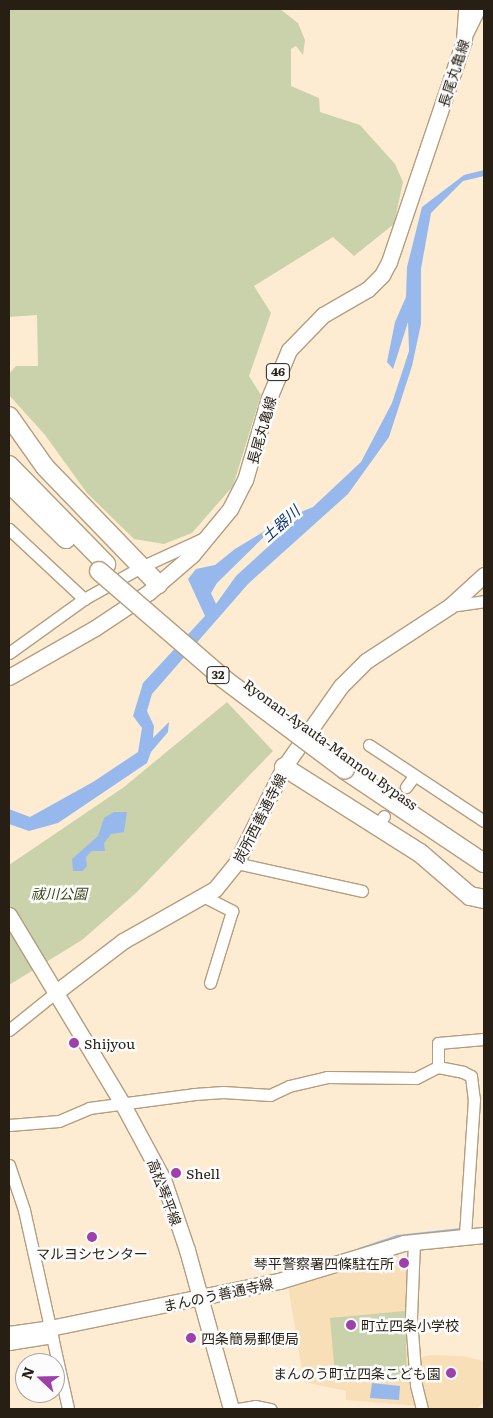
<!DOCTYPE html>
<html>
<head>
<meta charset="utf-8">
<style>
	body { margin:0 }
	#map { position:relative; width:493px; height:1418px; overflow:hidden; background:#feecd2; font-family:Literata,"Noto Sans JP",serif }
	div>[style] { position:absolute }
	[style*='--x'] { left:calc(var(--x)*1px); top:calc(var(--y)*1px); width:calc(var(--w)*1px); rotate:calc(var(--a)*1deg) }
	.built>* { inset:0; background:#f9dfb7 }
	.green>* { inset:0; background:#cad2ab }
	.water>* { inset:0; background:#96b8ec }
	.stream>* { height:2.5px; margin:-1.25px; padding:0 1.25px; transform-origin:1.25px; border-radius:1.25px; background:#96b8ec }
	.minor-tunnel>* { height:11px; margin-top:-5.5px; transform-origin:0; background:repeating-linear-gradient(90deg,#d3c3ac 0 11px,transparent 0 16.5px) }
	.roads { filter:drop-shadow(1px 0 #b39e7f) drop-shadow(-1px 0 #b39e7f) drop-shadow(0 1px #b39e7f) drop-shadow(0 -1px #b39e7f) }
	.minor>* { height:11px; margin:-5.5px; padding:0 5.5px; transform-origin:5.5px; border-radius:5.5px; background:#fff }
	.major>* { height:15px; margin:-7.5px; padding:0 7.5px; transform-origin:7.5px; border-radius:7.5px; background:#fff }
	.highway>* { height:18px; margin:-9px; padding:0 9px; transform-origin:9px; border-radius:9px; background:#fff }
	.bridges { filter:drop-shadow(1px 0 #b39e7f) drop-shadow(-1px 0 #b39e7f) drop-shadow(0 1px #b39e7f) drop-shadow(0 -1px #b39e7f) }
	.highway-bridge>* { height:18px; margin:-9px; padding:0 9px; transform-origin:9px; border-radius:9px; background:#fff }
	.dots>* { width:14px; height:14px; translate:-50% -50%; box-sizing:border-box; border:2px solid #fcfcfc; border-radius:50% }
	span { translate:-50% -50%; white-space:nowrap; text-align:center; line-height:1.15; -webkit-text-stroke:5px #fcfcfc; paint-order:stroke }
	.shield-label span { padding:1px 4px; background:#fcfcfc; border:1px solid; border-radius:4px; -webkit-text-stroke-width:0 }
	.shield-label { font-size:12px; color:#271f13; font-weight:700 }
	.street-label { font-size:14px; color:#271f13 }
	.park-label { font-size:14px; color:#3c4416; font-style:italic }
	.poi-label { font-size:14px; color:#271f13 }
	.left { translate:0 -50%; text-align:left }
	.right { translate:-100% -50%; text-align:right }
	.water-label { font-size:15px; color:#0b3571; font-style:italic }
	.frame { position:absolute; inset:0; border:10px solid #271f13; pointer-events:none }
	.north { position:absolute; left:15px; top:1353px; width:50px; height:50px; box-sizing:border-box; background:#fcfcfc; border:1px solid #a7a49f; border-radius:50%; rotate:291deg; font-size:14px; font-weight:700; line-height:20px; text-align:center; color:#271f13 }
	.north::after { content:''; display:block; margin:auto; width:18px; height:22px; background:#9e40a9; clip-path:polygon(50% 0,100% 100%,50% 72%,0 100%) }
</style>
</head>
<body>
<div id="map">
	<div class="built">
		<i style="clip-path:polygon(398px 1253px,400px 1271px,411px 1270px,417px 1406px,346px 1400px,346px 1391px,304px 1382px,288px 1286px)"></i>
		<i style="clip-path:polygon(431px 1355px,463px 1356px,484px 1361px,484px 1402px,477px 1409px,425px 1409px,418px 1358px)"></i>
	</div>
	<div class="green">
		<i style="clip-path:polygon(9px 9px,280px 9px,298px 23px,305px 40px,303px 55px,296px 46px,291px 49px,291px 86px,319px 98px,320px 112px,360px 125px,395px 164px,403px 182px,394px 224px,354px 256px,333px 237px,254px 286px,271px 313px,249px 376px,261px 395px,233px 486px,192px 533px,164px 544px,134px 539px,87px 493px,45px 435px,9px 395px,9px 374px,16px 366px,38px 366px,37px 315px,9px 317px)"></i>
		<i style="clip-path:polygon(227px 702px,273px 751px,136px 893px,82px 940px,9px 985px,9px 865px,124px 787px)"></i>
		<i style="clip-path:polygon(405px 1311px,407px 1381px,335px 1375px,330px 1318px)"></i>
	</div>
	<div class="water">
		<i style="clip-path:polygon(484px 170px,484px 176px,463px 181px,431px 213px,421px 269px,421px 324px,412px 366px,389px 437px,348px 494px,248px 584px,152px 694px,147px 711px,154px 726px,153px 738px,169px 722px,168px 732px,151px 752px,147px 763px,58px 823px,29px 831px,9px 824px,9px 809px,30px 817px,93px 782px,138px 752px,142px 728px,133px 716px,143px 683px,205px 616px,188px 579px,196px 569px,215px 565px,235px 549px,278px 523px,217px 583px,211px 593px,216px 604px,236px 576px,292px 525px,289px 517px,313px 507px,361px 462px,392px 403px,409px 351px,408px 322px,393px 369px,387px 362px,395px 322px,406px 297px,407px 267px,422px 207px,464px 175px)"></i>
		<i style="clip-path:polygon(114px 812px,127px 812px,124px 832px,111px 834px,104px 843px,105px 851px,92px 851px,86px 857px,87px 866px,83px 871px,73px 871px,72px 859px,98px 836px,104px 818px)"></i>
		<i style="clip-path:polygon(372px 1383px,400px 1386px,399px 1400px,370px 1398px)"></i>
	</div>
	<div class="stream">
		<i style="--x:359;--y:1249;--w:40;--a:-18.9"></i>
		<i style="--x:397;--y:1236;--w:64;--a:-6.2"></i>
	</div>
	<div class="minor-tunnel">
		<i style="--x:390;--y:808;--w:26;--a:-53"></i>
	</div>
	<div class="roads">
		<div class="minor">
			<i style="--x:468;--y:32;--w:25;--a:-64"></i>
			<i style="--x:9;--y:529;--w:103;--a:43"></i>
			<i style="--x:450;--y:606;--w:34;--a:-8"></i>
			<i style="--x:9;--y:653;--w:92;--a:-35.8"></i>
			<i style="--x:84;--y:599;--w:65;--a:-29.3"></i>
			<i style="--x:141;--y:567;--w:69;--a:-24.7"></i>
			<i style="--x:369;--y:745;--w:138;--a:33.5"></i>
			<i style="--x:406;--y:787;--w:14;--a:-54"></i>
			<i style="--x:377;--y:826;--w:12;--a:-55"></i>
			<i style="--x:236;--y:863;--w:129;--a:12.5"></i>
			<i style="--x:203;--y:896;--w:33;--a:27"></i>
			<i style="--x:232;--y:911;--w:75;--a:107"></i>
			<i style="--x:9;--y:1030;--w:59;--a:-38.8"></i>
			<i style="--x:438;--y:1067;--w:24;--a:-90"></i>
			<i style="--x:438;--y:1043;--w:46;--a:-5"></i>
			<i style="--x:9;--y:1125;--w:50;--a:-4.6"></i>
			<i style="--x:59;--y:1121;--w:33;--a:-23"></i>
			<i style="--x:89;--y:1108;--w:107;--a:-7.5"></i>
			<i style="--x:195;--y:1094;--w:28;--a:-4"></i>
			<i style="--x:223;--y:1092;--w:47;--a:3.7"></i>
			<i style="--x:270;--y:1095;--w:21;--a:-25"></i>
			<i style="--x:289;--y:1086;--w:39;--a:-13"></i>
			<i style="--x:327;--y:1077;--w:89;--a:0.6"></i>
			<i style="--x:416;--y:1078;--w:25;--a:-27"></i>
			<i style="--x:438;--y:1067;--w:25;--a:11"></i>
			<i style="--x:463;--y:1072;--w:9;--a:27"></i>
			<i style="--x:471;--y:1076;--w:23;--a:83"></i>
			<i style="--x:474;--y:1099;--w:137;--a:93.8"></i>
			<i style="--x:9;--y:1165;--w:47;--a:71.6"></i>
			<i style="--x:24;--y:1210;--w:204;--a:77.5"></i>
			<i style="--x:414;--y:1242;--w:76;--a:92.3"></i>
			<i style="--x:411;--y:1318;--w:67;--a:85.7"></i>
			<i style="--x:416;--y:1385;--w:25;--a:76"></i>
			<i style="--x:9;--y:1344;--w:44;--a:-9.2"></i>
			<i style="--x:238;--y:1409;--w:17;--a:-10"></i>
			<i style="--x:255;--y:1406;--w:16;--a:11"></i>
		</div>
		<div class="major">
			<i style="--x:9;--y:677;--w:99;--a:-29.7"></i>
			<i style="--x:95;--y:628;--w:65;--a:-33.7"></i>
			<i style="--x:149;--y:592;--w:57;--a:-40.7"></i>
			<i style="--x:192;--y:555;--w:60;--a:-50.4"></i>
			<i style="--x:230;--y:509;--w:33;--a:-63"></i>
			<i style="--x:245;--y:480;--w:85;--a:-73.7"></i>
			<i style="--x:269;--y:398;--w:52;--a:-67.4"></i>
			<i style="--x:289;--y:350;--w:49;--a:-45.8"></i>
			<i style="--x:323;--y:315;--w:52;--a:-30"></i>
			<i style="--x:368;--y:289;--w:20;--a:-45"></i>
			<i style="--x:382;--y:275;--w:15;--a:-62"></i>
			<i style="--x:389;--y:262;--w:234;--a:-71.3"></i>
			<i style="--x:464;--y:40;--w:31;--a:-86"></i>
			<i style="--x:9;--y:915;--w:219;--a:59"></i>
			<i style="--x:122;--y:1103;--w:86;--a:61.7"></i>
			<i style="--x:163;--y:1179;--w:75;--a:71.3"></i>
			<i style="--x:187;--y:1250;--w:165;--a:74.5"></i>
			<i style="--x:55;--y:993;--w:86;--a:-37.4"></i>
			<i style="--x:123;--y:941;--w:106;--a:-29.5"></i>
			<i style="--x:215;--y:889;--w:33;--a:-51"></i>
			<i style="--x:236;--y:863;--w:107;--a:-63.4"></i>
			<i style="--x:284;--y:767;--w:99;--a:-54.9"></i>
			<i style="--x:341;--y:686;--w:35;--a:-45"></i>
			<i style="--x:366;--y:661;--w:100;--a:-33.2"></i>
			<i style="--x:450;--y:606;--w:46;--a:-42.4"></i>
			<i style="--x:9;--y:1334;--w:41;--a:-8.3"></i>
			<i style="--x:50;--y:1328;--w:234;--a:-11.6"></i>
			<i style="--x:279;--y:1281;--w:131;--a:-16.9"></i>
			<i style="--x:404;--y:1243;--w:80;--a:-5.7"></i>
		</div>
		<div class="highway">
			<i style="--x:9;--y:416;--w:62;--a:54.8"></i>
			<i style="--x:45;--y:467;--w:163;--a:46"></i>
			<i style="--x:9;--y:465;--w:139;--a:45.6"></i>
			<i style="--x:9;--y:483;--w:80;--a:44.5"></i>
			<i style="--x:284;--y:767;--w:161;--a:32.3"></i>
			<i style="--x:420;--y:853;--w:66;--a:40.7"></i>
			<i style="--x:470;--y:896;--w:14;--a:12"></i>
			<i style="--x:345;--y:770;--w:167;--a:33.8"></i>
		</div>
	</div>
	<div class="bridges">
		<div class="highway-bridge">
			<i style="--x:99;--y:571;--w:165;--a:40.8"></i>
			<i style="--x:224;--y:679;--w:151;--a:36.9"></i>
		</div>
	</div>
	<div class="dots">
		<i style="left:74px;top:1043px;background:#9e40a9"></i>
		<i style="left:176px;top:1173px;background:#9e40a9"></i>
		<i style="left:92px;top:1237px;background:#9e40a9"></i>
		<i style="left:404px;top:1263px;background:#9e40a9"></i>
		<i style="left:351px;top:1325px;background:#9e40a9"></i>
		<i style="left:191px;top:1338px;background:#9e40a9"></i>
		<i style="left:451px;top:1373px;background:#9e40a9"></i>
	</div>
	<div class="shield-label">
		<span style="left:278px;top:372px">46</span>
		<span style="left:218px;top:675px">32</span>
	</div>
	<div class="street-label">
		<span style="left:453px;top:73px;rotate:-72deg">長尾丸亀線</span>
		<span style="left:261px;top:430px;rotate:-74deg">長尾丸亀線</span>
		<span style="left:331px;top:744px;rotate:36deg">Ryonan-Ayauta-Mannou Bypass</span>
		<span style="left:259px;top:818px;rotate:-63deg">炭所西善通寺線</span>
		<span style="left:165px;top:1192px;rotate:69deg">高松琴平線</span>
		<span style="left:218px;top:1294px;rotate:-12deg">まんのう善通寺線</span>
	</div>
	<div class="park-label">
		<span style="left:59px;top:893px">祓川公園</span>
	</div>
	<div class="poi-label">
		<span class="left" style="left:84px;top:1043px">Shijyou</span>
		<span class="left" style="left:186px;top:1173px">Shell</span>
		<span style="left:92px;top:1253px">マルヨシセンター</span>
		<span class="right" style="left:394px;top:1263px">琴平警察署四條駐在所</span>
		<span class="left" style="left:361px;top:1325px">町立四条小学校</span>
		<span class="left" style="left:201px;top:1338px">四条簡易郵便局</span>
		<span class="right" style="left:441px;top:1373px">まんのう町立四条こども園</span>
	</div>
	<div class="water-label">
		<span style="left:280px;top:523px;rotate:-42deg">土器川</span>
	</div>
	<div class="frame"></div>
	<div class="north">N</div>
</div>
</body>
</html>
